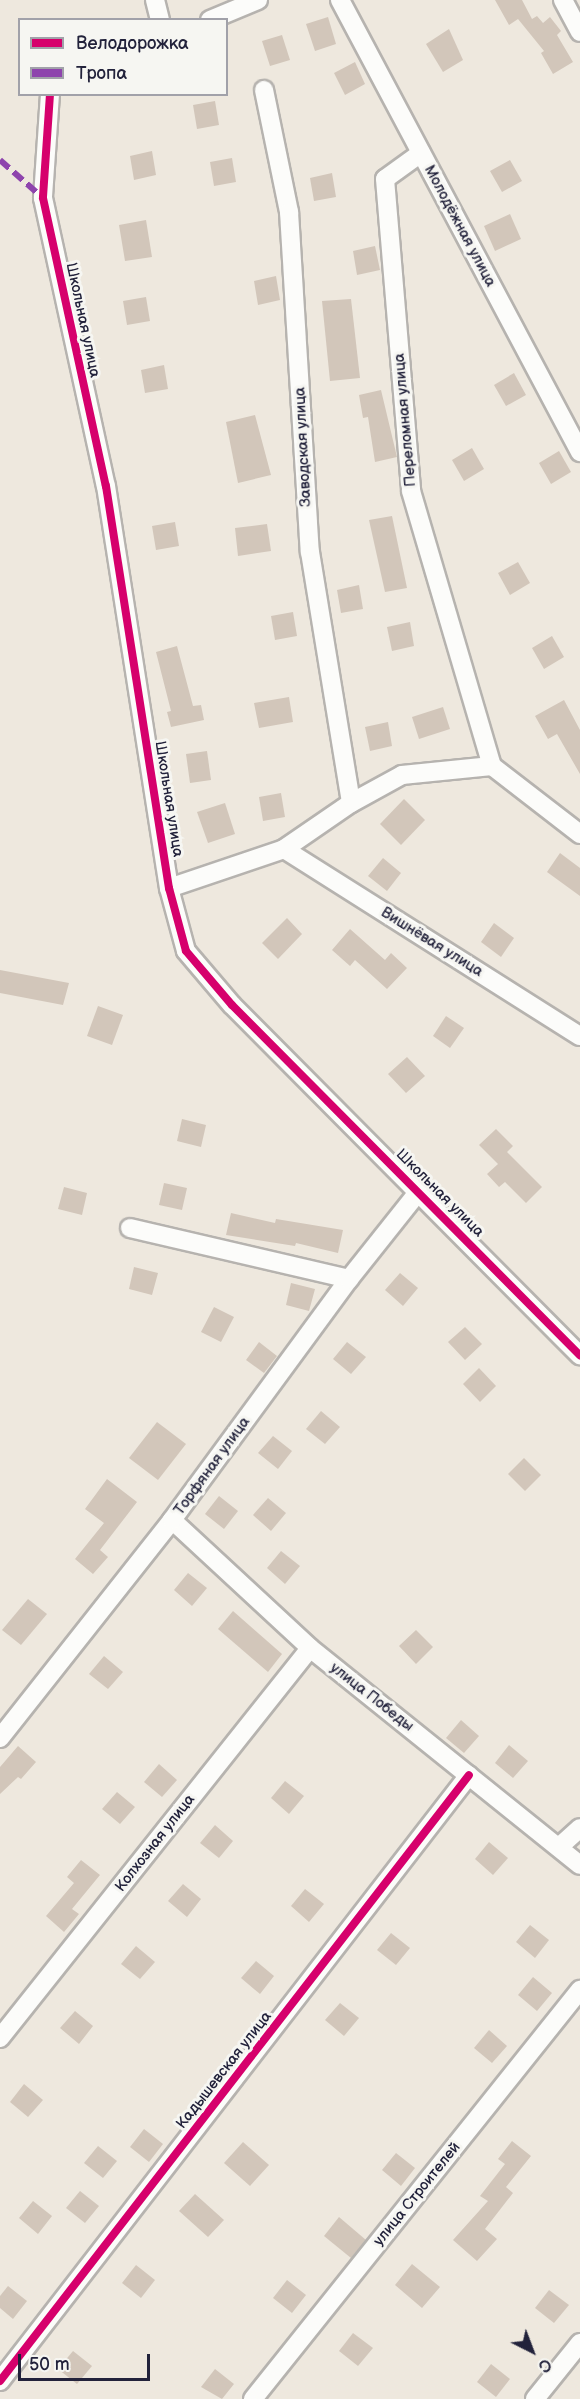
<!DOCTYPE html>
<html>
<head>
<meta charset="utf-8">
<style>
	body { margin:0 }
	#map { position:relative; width:580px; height:2399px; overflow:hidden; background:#eee8de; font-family:"Balsamiq Sans",sans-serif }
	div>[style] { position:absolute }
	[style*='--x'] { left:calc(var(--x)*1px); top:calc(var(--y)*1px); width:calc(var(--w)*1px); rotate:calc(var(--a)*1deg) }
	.building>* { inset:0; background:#d2c6ba }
	.roads { filter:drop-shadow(2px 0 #b6b3af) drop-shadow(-2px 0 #b6b3af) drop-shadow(0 2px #b6b3af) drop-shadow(0 -2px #b6b3af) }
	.minor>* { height:18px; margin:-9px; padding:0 9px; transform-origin:9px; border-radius:9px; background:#fcfcfa }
	.quiet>* { height:6px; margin-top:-3px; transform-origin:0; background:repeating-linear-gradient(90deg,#8e44ad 0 12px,transparent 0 18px) }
	.cycleway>* { height:8px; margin:-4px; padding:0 4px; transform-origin:4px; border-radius:4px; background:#d6006c }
	span { translate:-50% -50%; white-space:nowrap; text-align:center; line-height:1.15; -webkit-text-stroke:6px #f6f6f2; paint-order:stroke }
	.street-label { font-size:15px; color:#22223b }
	.legend { position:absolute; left:18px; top:18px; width:210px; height:78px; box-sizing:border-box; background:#f6f6f2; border:2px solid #a1a1a9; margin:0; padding:8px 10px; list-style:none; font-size:18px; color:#22223b }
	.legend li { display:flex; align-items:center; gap:12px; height:30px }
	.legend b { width:30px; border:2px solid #a1a1a9 }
	.north { position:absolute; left:502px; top:2321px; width:60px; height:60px; -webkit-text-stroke:4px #f6f6f2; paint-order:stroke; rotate:138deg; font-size:16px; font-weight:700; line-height:24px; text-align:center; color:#22223b }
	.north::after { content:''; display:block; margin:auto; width:21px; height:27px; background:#22223b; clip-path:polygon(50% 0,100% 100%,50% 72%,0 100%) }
	.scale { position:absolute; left:18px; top:2354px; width:132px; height:27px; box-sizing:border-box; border:3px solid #22223b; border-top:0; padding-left:8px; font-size:18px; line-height:21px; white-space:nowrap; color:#22223b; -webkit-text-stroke:4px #f6f6f2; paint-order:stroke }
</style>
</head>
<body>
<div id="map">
	<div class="building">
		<i style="clip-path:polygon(495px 0,522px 0,532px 19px,537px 16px,543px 23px,550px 17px,561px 31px,557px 35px,573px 62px,553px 74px,541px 53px,544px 51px,518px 19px,509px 25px)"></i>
		<i style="clip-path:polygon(328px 17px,336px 44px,315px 51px,306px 24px)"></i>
		<i style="clip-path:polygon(449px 29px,463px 60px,443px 72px,426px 44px)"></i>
		<i style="clip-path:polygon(282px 35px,290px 60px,270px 66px,262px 41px)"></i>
		<i style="clip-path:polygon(355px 62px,365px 84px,345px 95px,334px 73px)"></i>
		<i style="clip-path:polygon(215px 101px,219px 125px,197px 129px,193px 105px)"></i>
		<i style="clip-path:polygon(152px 151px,156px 175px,134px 180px,130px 156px)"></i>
		<i style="clip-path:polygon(232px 158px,236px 182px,214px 186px,210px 162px)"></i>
		<i style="clip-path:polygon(510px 160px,522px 181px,502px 192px,490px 171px)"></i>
		<i style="clip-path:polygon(332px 173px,336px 197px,314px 201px,310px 178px)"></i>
		<i style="clip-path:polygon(510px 214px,521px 239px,495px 251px,484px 226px)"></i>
		<i style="clip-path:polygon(146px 220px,152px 257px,125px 261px,119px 225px)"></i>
		<i style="clip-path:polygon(375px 246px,380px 270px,357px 275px,353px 251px)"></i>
		<i style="clip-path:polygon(276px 276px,280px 300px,258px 305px,254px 281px)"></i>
		<i style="clip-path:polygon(146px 297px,150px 321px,127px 325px,123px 301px)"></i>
		<i style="clip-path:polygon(351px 299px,360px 378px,330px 381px,322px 301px)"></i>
		<i style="clip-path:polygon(164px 365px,168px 389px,145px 393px,141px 370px)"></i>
		<i style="clip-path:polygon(514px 373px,526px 395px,506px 406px,494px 385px)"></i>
		<i style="clip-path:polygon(381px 390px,397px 457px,375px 462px,368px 417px,363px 418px,359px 395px)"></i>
		<i style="clip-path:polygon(255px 415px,271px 475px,238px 483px,226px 422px)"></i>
		<i style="clip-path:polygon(472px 448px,484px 469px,464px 481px,452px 460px)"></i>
		<i style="clip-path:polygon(559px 451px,571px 472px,551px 484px,539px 463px)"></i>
		<i style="clip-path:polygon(392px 516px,407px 588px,385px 592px,369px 520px)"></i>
		<i style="clip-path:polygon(175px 522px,179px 546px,156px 550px,152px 526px)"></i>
		<i style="clip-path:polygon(267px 524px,271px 551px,238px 556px,235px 528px)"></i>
		<i style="clip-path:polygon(518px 562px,530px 583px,510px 595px,498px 573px)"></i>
		<i style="clip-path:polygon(359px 585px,363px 609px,341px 613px,337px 590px)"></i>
		<i style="clip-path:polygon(293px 612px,297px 636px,275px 640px,271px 616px)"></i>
		<i style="clip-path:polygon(410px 622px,414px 646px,392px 651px,387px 627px)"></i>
		<i style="clip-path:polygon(552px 636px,564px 657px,544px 669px,532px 648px)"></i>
		<i style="clip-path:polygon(177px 646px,193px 706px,201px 705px,204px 720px,171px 727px,167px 712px,171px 711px,156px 652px)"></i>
		<i style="clip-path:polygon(289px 697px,293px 722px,259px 728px,254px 703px)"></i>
		<i style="clip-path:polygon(564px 700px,580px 730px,580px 774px,557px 734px,548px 739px,535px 716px)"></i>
		<i style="clip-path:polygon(443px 707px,450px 729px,419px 739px,412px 717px)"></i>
		<i style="clip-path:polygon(388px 722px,392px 746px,370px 751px,365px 727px)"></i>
		<i style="clip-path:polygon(207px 751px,211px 780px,190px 783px,186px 754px)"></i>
		<i style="clip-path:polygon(281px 793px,285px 817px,263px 821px,259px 797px)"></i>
		<i style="clip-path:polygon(404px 799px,425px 820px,401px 845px,380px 824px)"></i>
		<i style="clip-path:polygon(225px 803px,235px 834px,208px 843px,197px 812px)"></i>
		<i style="clip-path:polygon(560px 853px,580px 868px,580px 896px,547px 872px)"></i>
		<i style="clip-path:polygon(383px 858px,401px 873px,387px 891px,368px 876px)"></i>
		<i style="clip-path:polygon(287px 918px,302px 934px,278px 959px,262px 943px)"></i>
		<i style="clip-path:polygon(494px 923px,514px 938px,501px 957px,481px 942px)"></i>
		<i style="clip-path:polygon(350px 929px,385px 960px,391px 953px,407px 968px,387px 989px,355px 960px,350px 966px,332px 950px)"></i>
		<i style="clip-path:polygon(0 970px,69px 983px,63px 1005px,0 993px)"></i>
		<i style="clip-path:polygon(98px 1006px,123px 1015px,112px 1045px,87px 1036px)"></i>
		<i style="clip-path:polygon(446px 1016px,464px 1028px,450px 1048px,433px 1036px)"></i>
		<i style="clip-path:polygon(407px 1057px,425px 1076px,406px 1093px,388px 1074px)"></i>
		<i style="clip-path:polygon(182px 1119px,206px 1125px,201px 1147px,177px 1141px)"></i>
		<i style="clip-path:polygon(496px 1129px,513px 1146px,507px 1152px,542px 1187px,526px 1203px,505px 1182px,499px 1187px,487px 1174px,498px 1164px,479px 1145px)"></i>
		<i style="clip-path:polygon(164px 1183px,187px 1188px,182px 1210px,159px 1205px)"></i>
		<i style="clip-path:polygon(64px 1187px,87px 1193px,82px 1215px,58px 1209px)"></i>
		<i style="clip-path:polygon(231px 1213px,275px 1223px,276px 1219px,343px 1230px,338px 1253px,296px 1243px,295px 1246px,226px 1235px)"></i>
		<i style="clip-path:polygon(134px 1267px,158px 1273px,152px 1295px,129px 1289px)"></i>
		<i style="clip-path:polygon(400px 1273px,418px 1288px,403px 1306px,385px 1290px)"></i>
		<i style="clip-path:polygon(291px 1283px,315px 1289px,309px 1311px,286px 1305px)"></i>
		<i style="clip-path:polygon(214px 1307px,234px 1317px,221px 1342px,201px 1332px)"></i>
		<i style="clip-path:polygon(465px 1327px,482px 1344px,465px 1360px,448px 1342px)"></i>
		<i style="clip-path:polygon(259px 1342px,277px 1356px,264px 1373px,246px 1360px)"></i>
		<i style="clip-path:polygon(347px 1342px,366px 1357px,351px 1374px,333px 1359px)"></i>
		<i style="clip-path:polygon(479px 1368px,496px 1386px,480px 1402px,463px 1384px)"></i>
		<i style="clip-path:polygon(321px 1411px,340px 1427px,325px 1444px,306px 1429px)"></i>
		<i style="clip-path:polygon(157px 1422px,186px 1444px,158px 1480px,129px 1458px)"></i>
		<i style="clip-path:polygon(273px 1436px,292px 1451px,278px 1469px,258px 1453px)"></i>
		<i style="clip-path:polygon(524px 1458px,541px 1475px,525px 1491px,508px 1474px)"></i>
		<i style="clip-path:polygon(107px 1479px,137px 1502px,100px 1550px,108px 1557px,93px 1574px,75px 1559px,104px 1523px,85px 1509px)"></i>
		<i style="clip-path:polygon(219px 1496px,238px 1511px,224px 1529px,205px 1514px)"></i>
		<i style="clip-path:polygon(268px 1498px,286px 1513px,271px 1531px,253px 1515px)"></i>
		<i style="clip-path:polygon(281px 1551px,300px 1566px,285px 1584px,267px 1568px)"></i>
		<i style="clip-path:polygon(188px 1573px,207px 1588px,192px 1606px,174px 1590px)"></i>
		<i style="clip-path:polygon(28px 1599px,47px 1614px,21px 1645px,2px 1630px)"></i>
		<i style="clip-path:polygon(233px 1611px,282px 1654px,268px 1672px,218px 1629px)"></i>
		<i style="clip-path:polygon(416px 1630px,433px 1647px,416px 1664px,399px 1646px)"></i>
		<i style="clip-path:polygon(104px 1656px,123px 1672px,108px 1689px,89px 1674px)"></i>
		<i style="clip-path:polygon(461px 1720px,479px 1736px,464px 1753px,446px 1738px)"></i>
		<i style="clip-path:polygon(509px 1745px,528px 1761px,513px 1778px,495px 1763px)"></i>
		<i style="clip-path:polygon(18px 1746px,36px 1762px,21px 1779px,18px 1777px,0 1794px,0 1767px)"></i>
		<i style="clip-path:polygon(159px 1764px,177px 1780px,162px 1797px,144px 1782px)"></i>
		<i style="clip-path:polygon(285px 1781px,304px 1796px,289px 1814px,271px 1798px)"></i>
		<i style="clip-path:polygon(117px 1792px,135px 1807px,120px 1824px,102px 1809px)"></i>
		<i style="clip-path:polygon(215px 1825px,233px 1841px,219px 1858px,200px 1843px)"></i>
		<i style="clip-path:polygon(489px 1842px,508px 1858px,493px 1875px,475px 1859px)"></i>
		<i style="clip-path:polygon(81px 1860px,100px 1875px,72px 1909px,79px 1914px,64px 1932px,46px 1916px,74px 1883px,67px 1877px)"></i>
		<i style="clip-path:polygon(183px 1884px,201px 1899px,187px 1917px,168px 1901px)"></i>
		<i style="clip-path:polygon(305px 1889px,324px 1904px,309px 1922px,291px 1906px)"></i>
		<i style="clip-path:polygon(530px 1925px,549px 1940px,535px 1958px,516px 1942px)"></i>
		<i style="clip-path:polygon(391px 1933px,410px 1948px,396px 1965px,377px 1950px)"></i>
		<i style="clip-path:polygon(136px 1946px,155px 1962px,140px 1979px,121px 1964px)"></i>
		<i style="clip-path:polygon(256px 1961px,274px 1976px,260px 1994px,241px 1978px)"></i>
		<i style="clip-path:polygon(533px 1977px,552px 1993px,537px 2011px,518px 1995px)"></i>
		<i style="clip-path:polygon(340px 2003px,359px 2018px,344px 2036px,325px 2020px)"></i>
		<i style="clip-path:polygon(75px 2011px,93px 2026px,79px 2044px,60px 2028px)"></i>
		<i style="clip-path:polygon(489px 2030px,507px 2046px,492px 2063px,474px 2048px)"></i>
		<i style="clip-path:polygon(24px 2084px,43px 2100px,28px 2117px,10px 2102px)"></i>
		<i style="clip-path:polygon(144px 2129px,163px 2144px,149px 2162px,130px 2147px)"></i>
		<i style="clip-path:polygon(512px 2141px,531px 2156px,506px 2187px,513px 2193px,485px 2229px,497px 2239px,477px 2261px,453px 2240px,488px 2201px,480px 2196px,505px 2164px,498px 2159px)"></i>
		<i style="clip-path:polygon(243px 2142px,269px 2165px,250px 2186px,224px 2163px)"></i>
		<i style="clip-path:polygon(98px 2146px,117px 2161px,103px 2178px,84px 2163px)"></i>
		<i style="clip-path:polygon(396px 2153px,415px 2168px,401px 2186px,382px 2170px)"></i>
		<i style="clip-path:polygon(80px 2191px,99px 2206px,85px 2223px,66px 2208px)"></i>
		<i style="clip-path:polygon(195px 2194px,224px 2220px,208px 2237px,179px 2211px)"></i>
		<i style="clip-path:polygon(33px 2201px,52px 2216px,38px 2234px,19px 2218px)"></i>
		<i style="clip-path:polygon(339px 2217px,366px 2240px,351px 2258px,324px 2236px)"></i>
		<i style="clip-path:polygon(412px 2264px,440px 2287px,422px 2308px,395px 2285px)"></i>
		<i style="clip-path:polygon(136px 2265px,155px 2280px,141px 2298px,122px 2283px)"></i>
		<i style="clip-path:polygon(287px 2280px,306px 2295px,292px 2313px,273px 2298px)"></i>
		<i style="clip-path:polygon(8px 2286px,27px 2301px,13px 2319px,0 2308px,0 2296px)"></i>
		<i style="clip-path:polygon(549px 2290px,569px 2305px,554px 2323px,535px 2308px)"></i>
		<i style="clip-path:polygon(353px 2333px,373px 2348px,358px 2366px,339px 2351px)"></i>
		<i style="clip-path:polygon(73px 2351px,92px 2366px,77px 2384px,58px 2369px)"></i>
		<i style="clip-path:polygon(491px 2364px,510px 2379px,496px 2397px,477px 2382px)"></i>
		<i style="clip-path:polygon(215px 2369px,234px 2384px,222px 2399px,201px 2387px)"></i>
	</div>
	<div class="roads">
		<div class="minor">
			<i style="--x:155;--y:0;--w:21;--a:76"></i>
			<i style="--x:340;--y:0;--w:512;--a:62.03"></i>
			<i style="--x:563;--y:0;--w:36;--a:62"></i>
			<i style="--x:210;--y:20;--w:52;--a:-22.6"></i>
			<i style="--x:264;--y:90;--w:125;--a:78.4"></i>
			<i style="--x:289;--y:212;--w:341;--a:86.5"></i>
			<i style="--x:310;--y:552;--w:254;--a:80.7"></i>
			<i style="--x:50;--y:94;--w:104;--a:93.9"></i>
			<i style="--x:43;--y:198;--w:295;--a:77.7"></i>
			<i style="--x:106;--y:486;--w:407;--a:81.1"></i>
			<i style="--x:169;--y:888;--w:65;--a:74.9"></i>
			<i style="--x:186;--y:951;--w:71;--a:49.6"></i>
			<i style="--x:232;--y:1005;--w:494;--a:45.2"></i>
			<i style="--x:421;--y:153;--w:44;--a:144.2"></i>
			<i style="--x:385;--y:179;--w:313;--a:85.2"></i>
			<i style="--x:411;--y:491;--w:287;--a:73.6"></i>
			<i style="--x:284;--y:849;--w:350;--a:32.3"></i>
			<i style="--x:169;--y:888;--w:121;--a:-18.7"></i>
			<i style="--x:284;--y:849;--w:81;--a:-34.5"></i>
			<i style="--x:351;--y:803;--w:58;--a:-28.8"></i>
			<i style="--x:402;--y:775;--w:90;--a:-5.7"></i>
			<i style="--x:492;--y:766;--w:111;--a:37.7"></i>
			<i style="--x:130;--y:1228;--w:225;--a:13.1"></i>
			<i style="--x:172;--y:1520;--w:188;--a:42.8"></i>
			<i style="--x:310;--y:1648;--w:346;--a:38.8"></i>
			<i style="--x:0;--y:1738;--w:278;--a:-51.7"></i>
			<i style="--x:172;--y:1520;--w:299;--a:-53.7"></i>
			<i style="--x:349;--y:1279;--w:112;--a:-51.5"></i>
			<i style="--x:559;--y:1847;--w:28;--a:-42"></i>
			<i style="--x:0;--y:2038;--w:498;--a:-51.5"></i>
			<i style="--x:0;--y:2381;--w:766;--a:-52.26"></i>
			<i style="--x:253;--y:2399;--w:524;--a:-51.36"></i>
			<i style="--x:535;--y:2399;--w:72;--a:-51.2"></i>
		</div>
	</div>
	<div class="quiet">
		<i style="--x:0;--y:160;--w:57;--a:41.5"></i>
	</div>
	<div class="cycleway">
		<i style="--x:50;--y:94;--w:104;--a:93.9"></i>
		<i style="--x:43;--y:198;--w:295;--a:77.7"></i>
		<i style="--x:106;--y:486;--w:407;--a:81.1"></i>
		<i style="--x:169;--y:888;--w:65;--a:74.9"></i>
		<i style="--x:186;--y:951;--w:71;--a:49.6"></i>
		<i style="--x:232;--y:1005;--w:494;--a:45.2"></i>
		<i style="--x:0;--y:2381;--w:766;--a:-52.26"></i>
	</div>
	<div class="street-label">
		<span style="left:460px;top:226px;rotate:62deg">Молодёжная улица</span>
		<span style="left:83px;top:320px;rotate:78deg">Школьная улица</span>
		<span style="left:405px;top:420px;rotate:-95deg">Переломная улица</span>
		<span style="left:303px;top:447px;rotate:-93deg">Заводская улица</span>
		<span style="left:169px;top:799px;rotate:81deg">Школьная улица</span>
		<span style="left:432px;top:942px;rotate:32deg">Вишнёвая улица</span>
		<span style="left:440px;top:1193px;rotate:45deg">Школьная улица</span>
		<span style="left:212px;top:1466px;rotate:-54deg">Торфяная улица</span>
		<span style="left:372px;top:1697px;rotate:38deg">улица Победы</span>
		<span style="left:155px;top:1843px;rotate:-52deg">Колхозная улица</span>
		<span style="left:224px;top:2070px;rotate:-52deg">Кадышевская улица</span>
		<span style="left:417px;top:2194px;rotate:-51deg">улица Строителей</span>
	</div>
	<ul class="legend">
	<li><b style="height:8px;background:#d6006c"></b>Велодорожка</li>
	<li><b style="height:8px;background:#8e44ad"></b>Тропа</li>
	</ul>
	<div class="north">С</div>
	<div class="scale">50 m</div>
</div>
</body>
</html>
